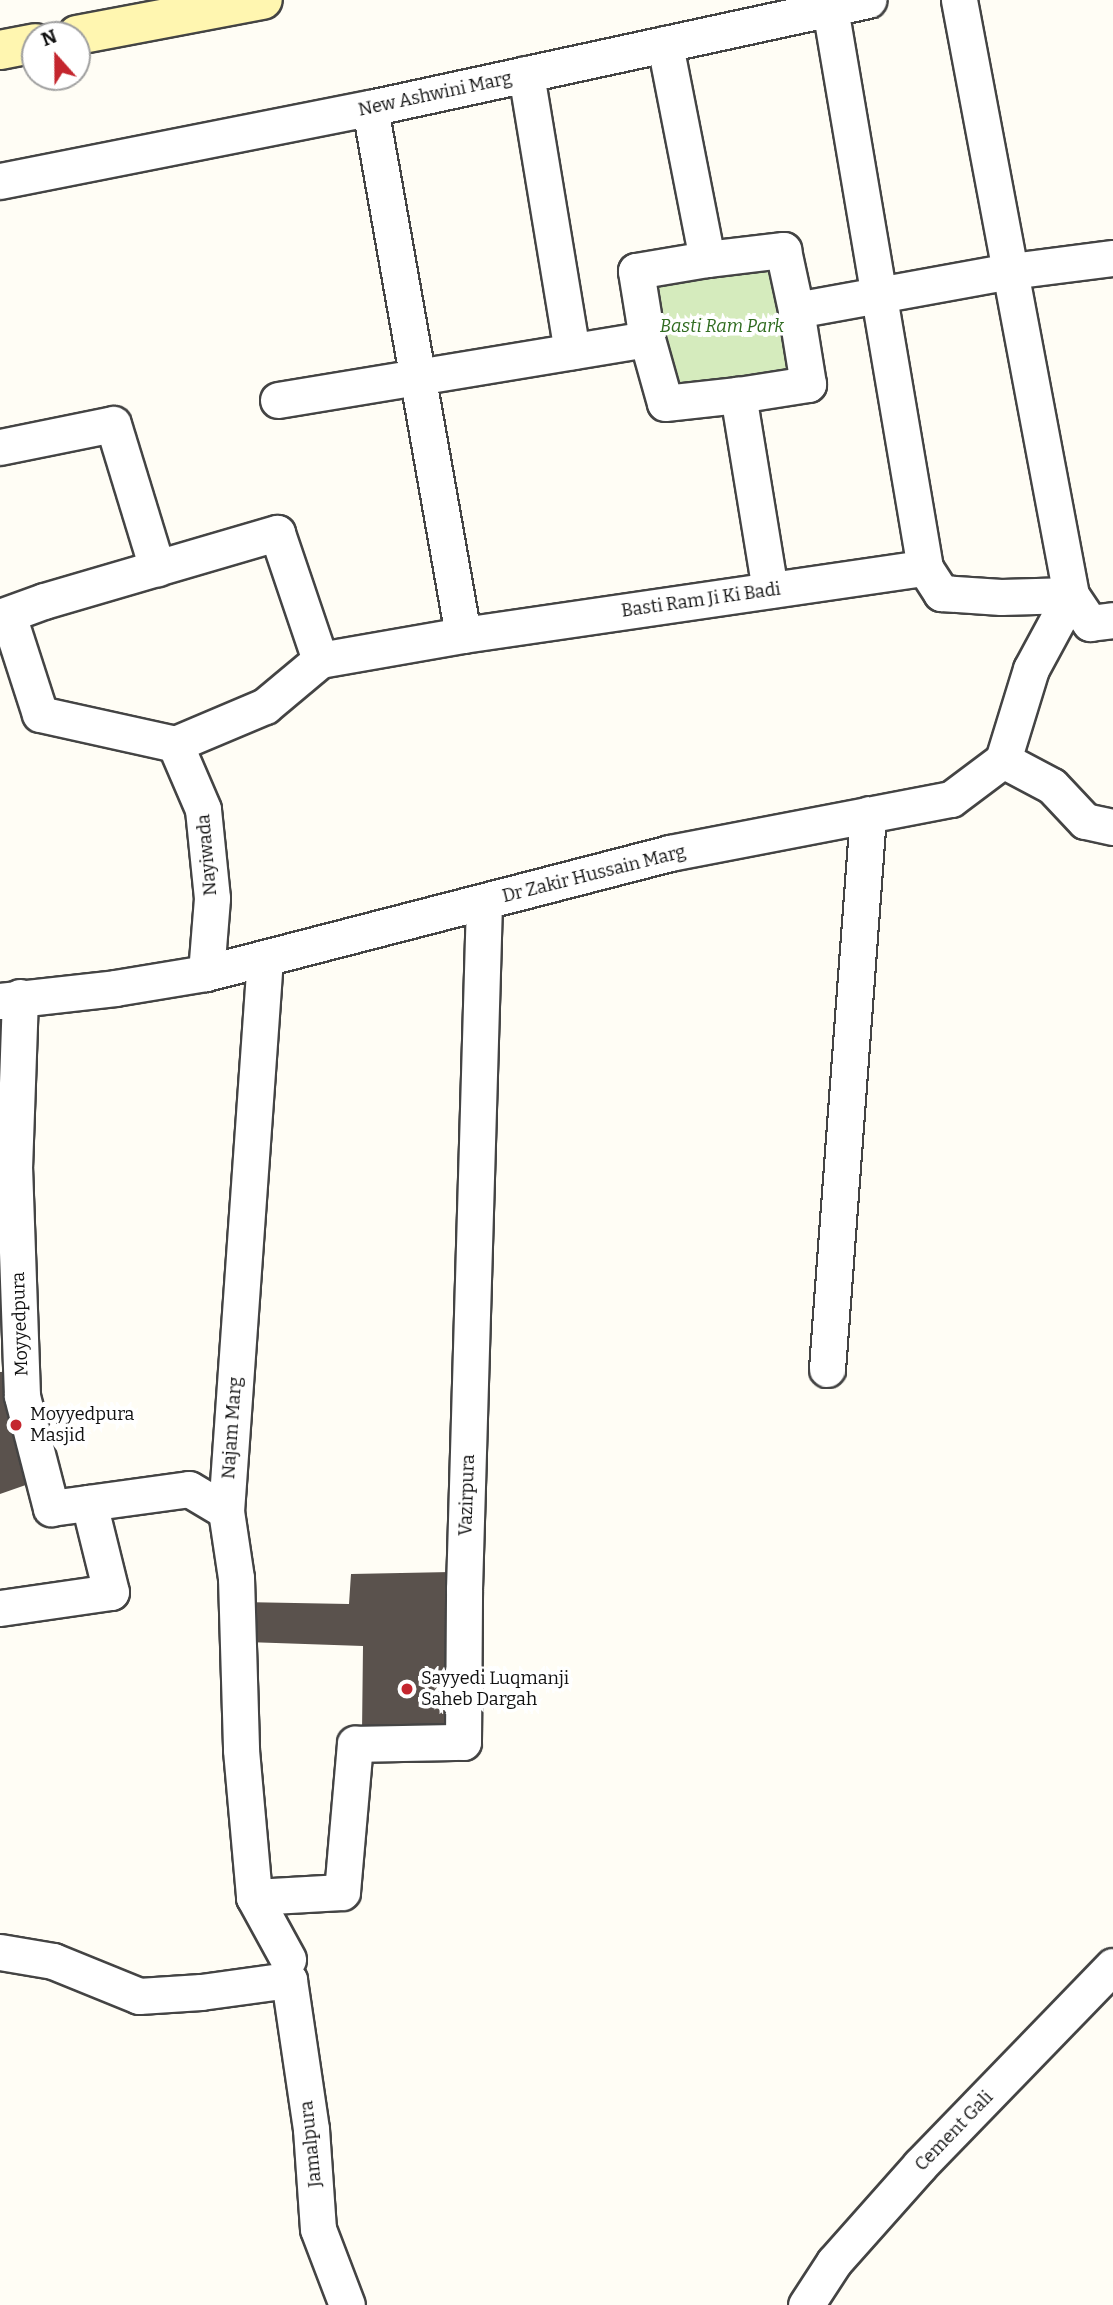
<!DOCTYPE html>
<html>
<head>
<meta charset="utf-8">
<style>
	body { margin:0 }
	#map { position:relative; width:1113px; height:2305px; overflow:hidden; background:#fffdf5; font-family:Bitter,serif }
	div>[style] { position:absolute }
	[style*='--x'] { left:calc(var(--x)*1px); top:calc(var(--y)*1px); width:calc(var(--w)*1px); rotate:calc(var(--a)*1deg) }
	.green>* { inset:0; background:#d5ebbd }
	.building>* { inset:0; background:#5a524d }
	.roads { filter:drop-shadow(2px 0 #444) drop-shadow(-2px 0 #444) drop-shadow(0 2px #444) drop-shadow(0 -2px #444) }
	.street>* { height:35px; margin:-17.5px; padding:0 17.5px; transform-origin:17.5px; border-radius:17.5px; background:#fff }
	.secondary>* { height:38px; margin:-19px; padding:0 19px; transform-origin:19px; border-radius:19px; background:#fff6b0 }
	.dots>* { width:19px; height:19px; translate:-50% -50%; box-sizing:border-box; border:4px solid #fff; border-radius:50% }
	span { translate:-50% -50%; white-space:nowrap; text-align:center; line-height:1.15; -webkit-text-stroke:7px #fff; paint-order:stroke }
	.street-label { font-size:18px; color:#111 }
	.park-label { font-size:18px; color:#2f6b1f; font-style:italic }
	.poi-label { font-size:18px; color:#111 }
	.left { translate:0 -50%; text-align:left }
	.north { position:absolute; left:21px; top:21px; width:70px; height:70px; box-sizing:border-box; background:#fff; border:2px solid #a0a0a0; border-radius:50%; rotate:339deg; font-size:19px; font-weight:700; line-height:28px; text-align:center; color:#111 }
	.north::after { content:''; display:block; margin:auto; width:24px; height:32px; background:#c4262e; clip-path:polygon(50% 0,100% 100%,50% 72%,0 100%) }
</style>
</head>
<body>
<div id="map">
	<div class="green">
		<i style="clip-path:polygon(771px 260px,796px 373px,673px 392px,648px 279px)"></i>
	</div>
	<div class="building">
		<i style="clip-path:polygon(21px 1371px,43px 1479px,0 1494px,0 1372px)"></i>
		<i style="clip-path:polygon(451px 1572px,451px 1732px,362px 1732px,363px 1646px,246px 1642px,247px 1602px,349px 1604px,351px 1574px)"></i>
	</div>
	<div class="roads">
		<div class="street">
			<i style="--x:959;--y:0;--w:605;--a:79.34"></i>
			<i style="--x:1071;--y:595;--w:34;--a:56"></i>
			<i style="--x:1090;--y:623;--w:23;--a:-7"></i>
			<i style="--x:830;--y:8;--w:568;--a:80.37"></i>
			<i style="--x:526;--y:74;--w:281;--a:80.6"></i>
			<i style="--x:370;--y:108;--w:535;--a:79.99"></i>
			<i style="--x:0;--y:181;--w:377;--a:-11.2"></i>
			<i style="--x:370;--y:108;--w:510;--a:-12.24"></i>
			<i style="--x:707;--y:259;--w:77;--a:-6.8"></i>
			<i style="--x:783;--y:250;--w:61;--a:77.8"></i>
			<i style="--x:647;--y:339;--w:69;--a:-99.2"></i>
			<i style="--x:636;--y:271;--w:72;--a:-9.6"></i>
			<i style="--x:707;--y:259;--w:219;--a:-101.1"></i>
			<i style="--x:278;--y:400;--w:374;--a:-9.4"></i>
			<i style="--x:647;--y:339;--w:66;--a:74.3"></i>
			<i style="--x:665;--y:403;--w:73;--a:-6.3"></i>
			<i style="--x:0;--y:447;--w:115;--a:-11.5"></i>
			<i style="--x:113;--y:424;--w:151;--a:73"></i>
			<i style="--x:770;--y:590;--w:198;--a:-99.3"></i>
			<i style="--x:738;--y:395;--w:71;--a:-8.9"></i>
			<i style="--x:808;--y:384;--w:75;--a:-99.2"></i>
			<i style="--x:796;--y:310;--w:219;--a:-10.3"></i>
			<i style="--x:1011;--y:271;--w:103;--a:-7.3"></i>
			<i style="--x:8;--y:615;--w:104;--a:72.1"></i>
			<i style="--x:40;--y:714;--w:138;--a:12.5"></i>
			<i style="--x:0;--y:617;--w:47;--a:-20"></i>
			<i style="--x:44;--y:601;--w:243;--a:-16.3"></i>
			<i style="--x:277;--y:533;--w:134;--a:71.3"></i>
			<i style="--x:320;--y:660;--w:145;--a:-9.9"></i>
			<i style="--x:463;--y:635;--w:467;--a:-8.3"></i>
			<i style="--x:925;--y:568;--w:30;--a:57"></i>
			<i style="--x:941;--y:593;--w:60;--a:3.8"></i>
			<i style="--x:1001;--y:597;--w:70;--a:-1.6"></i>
			<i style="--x:1003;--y:760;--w:55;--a:28"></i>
			<i style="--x:1052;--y:786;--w:48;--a:46.7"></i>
			<i style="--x:1085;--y:821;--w:29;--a:12"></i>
			<i style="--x:265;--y:958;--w:554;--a:94.03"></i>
			<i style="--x:226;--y:1511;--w:68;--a:81.5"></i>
			<i style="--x:236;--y:1578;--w:172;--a:88.3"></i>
			<i style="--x:241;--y:1750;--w:148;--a:84.9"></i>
			<i style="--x:254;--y:1897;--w:71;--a:61.3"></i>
			<i style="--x:206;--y:973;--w:75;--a:-85.4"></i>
			<i style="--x:212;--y:898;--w:89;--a:-95.8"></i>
			<i style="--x:203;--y:809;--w:71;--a:-113.3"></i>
			<i style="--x:175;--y:744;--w:98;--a:-22.9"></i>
			<i style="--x:265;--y:706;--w:72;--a:-39.9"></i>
			<i style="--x:20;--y:997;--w:169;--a:92"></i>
			<i style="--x:14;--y:1166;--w:230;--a:88"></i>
			<i style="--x:22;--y:1396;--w:116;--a:75.5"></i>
			<i style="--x:51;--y:1508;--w:139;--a:-7.8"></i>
			<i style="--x:189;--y:1489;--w:43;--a:30.7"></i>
			<i style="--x:0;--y:1001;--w:116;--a:-6.4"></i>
			<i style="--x:115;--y:988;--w:92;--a:-9.4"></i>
			<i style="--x:206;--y:973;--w:479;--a:-14.5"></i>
			<i style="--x:670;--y:853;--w:286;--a:-10.9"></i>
			<i style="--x:951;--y:799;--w:65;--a:-36.9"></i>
			<i style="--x:1003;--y:760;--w:95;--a:-72.9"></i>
			<i style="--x:1031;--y:669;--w:84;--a:-61.6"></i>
			<i style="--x:827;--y:1369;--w:556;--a:-85.77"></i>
			<i style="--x:0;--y:1608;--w:112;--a:-8.2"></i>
			<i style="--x:111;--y:1592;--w:92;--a:-103.9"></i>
			<i style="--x:254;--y:1897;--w:88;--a:-3.3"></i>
			<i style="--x:342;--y:1892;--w:149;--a:-85"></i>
			<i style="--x:355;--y:1744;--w:108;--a:-1.1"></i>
			<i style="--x:463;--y:1742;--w:153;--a:-89.6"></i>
			<i style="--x:464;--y:1589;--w:687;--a:-88.33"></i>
			<i style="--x:0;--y:1952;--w:54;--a:9.6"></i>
			<i style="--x:53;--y:1961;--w:93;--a:22.1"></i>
			<i style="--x:139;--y:1996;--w:62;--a:-3.7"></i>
			<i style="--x:201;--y:1992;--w:89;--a:-7.8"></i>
			<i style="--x:289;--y:1980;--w:151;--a:81.6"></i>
			<i style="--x:311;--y:2129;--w:100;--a:86"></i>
			<i style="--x:318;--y:2229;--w:81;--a:69.1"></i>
			<i style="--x:806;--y:2305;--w:51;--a:-56.9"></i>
			<i style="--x:834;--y:2262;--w:130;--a:-48.4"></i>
			<i style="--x:920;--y:2165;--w:277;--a:-45.9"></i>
		</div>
		<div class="secondary">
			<i style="--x:77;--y:35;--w:189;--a:-10.7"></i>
			<i style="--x:0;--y:50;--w:36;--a:-11"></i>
		</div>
	</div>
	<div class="dots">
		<i style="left:16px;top:1425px;background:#c4262e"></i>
		<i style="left:407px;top:1689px;background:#c4262e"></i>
	</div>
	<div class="street-label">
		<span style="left:435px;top:94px;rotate:-12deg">New Ashwini Marg</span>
		<span style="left:701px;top:600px;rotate:-8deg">Basti Ram Ji Ki Badi</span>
		<span style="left:207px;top:855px;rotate:-95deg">Nayiwada</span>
		<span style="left:594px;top:874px;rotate:-14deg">Dr Zakir Hussain Marg</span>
		<span style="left:20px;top:1324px;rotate:-92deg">Moyyedpura</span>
		<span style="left:232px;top:1428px;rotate:-86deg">Najam Marg</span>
		<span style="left:467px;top:1495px;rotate:-88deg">Vazirpura</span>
		<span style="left:954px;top:2131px;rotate:-46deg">Cement Gali</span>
		<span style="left:311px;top:2144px;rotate:-96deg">Jamalpura</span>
	</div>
	<div class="park-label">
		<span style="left:722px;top:326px">Basti Ram Park</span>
	</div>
	<div class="poi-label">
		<span class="left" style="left:30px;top:1425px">Moyyedpura<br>Masjid</span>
		<span class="left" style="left:421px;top:1689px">Sayyedi Luqmanji<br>Saheb Dargah</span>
	</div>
	<div class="north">N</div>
</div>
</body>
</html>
